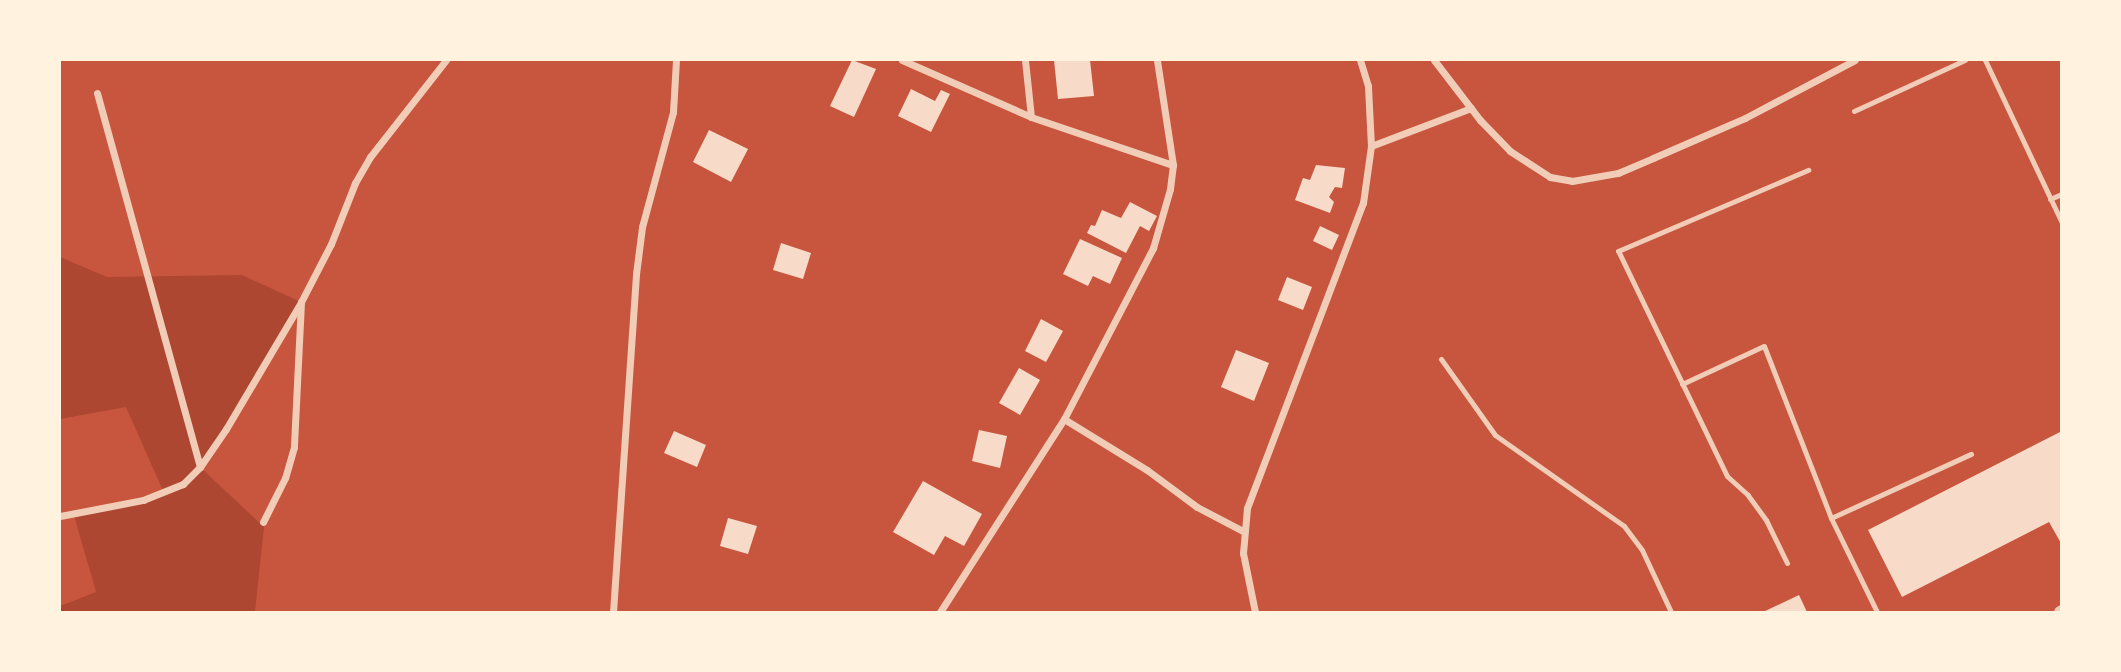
<!DOCTYPE html>
<html>
<head>
<meta charset="utf-8">
<style>
	body { margin:0 }
	#map { position:relative; width:2121px; height:672px; overflow:hidden; background:#c8553d; font-family:"IBM Plex Sans",sans-serif }
	div>[style] { position:absolute }
	[style*='--x'] { left:calc(var(--x)*1px); top:calc(var(--y)*1px); width:calc(var(--w)*1px); rotate:calc(var(--a)*1deg) }
	.green>* { inset:0; background:#ae4732 }
	.building>* { inset:0; background:#f7dbc8 }
	.service>* { height:5px; margin:-2.5px; padding:0 2.5px; transform-origin:2.5px; border-radius:2.5px; background:#f1ccb7 }
	.minor>* { height:7px; margin:-3.5px; padding:0 3.5px; transform-origin:3.5px; border-radius:3.5px; background:#f1ccb7 }
	.tertiary>* { height:12px; margin:-6px; padding:0 6px; transform-origin:6px; border-radius:6px; background:#f1ccb7 }
	span { translate:-50% -50%; white-space:nowrap; text-align:center; line-height:1.15; -webkit-text-stroke:7px #fff3e0; paint-order:stroke }
	.frame { position:absolute; inset:0; border:61px solid #fff3e0; pointer-events:none }
</style>
</head>
<body>
<div id="map">
	<div class="green">
		<i style="clip-path:polygon(60px 257px,107px 277px,242px 275px,301px 302px,200px 467px,264px 527px,255px 612px,60px 612px,60px 606px,96px 592px,73px 512px,164px 493px,126px 407px,60px 419px)"></i>
	</div>
	<div class="building">
		<i style="clip-path:polygon(852px 60px,876px 69px,854px 117px,830px 106px)"></i>
		<i style="clip-path:polygon(1054px 60px,1090px 60px,1094px 96px,1058px 99px)"></i>
		<i style="clip-path:polygon(911px 89px,935px 101px,941px 90px,950px 94px,931px 132px,898px 116px)"></i>
		<i style="clip-path:polygon(709px 130px,748px 149px,731px 182px,693px 162px)"></i>
		<i style="clip-path:polygon(1316px 165px,1345px 168px,1342px 188px,1335px 187px,1329px 197px,1334px 202px,1330px 213px,1295px 200px,1303px 178px,1310px 180px)"></i>
		<i style="clip-path:polygon(1130px 202px,1157px 216px,1149px 231px,1140px 226px,1126px 253px,1087px 233px,1091px 225px,1095px 226px,1102px 210px,1121px 218px)"></i>
		<i style="clip-path:polygon(1320px 226px,1339px 235px,1332px 250px,1313px 241px)"></i>
		<i style="clip-path:polygon(1080px 239px,1122px 258px,1110px 284px,1093px 276px,1088px 286px,1063px 274px)"></i>
		<i style="clip-path:polygon(781px 243px,811px 253px,803px 279px,773px 270px)"></i>
		<i style="clip-path:polygon(1287px 277px,1312px 287px,1303px 310px,1278px 300px)"></i>
		<i style="clip-path:polygon(1041px 319px,1063px 331px,1046px 362px,1025px 351px)"></i>
		<i style="clip-path:polygon(1236px 350px,1269px 363px,1254px 401px,1221px 387px)"></i>
		<i style="clip-path:polygon(1019px 368px,1040px 380px,1020px 415px,999px 403px)"></i>
		<i style="clip-path:polygon(979px 430px,1007px 436px,1000px 468px,972px 461px)"></i>
		<i style="clip-path:polygon(674px 431px,706px 445px,697px 467px,664px 453px)"></i>
		<i style="clip-path:polygon(2062px 431px,2062px 545px,2049px 522px,1902px 597px,1868px 530px)"></i>
		<i style="clip-path:polygon(923px 481px,982px 514px,964px 546px,945px 536px,934px 555px,893px 532px)"></i>
		<i style="clip-path:polygon(728px 518px,757px 526px,748px 554px,720px 546px)"></i>
		<i style="clip-path:polygon(1799px 595px,1807px 612px,1763px 612px)"></i>
	</div>
	<div class="service">
		<i style="--x:1985;--y:60;--w:180;--a:64.7"></i>
		<i style="--x:1854;--y:111;--w:122;--a:-24.7"></i>
		<i style="--x:2050;--y:199;--w:13;--a:-23"></i>
		<i style="--x:1441;--y:359;--w:93;--a:54.6"></i>
		<i style="--x:1495;--y:435;--w:158;--a:35.2"></i>
		<i style="--x:1624;--y:526;--w:30;--a:53"></i>
		<i style="--x:1642;--y:550;--w:68;--a:64.9"></i>
		<i style="--x:1682;--y:384;--w:90;--a:-24.9"></i>
		<i style="--x:1764;--y:346;--w:185;--a:68.7"></i>
		<i style="--x:1831;--y:518;--w:105;--a:63.9"></i>
		<i style="--x:1831;--y:518;--w:154;--a:-24.6"></i>
		<i style="--x:1787;--y:563;--w:48;--a:-116"></i>
		<i style="--x:1766;--y:520;--w:31;--a:-126"></i>
		<i style="--x:1748;--y:495;--w:28;--a:-138"></i>
		<i style="--x:1727;--y:476;--w:250;--a:-115.8"></i>
		<i style="--x:1618;--y:251;--w:207;--a:-23.1"></i>
	</div>
	<div class="minor">
		<i style="--x:902;--y:60;--w:141;--a:23.8"></i>
		<i style="--x:1031;--y:117;--w:150;--a:18.7"></i>
		<i style="--x:1025;--y:60;--w:57;--a:84"></i>
		<i style="--x:1434;--y:60;--w:76;--a:52.5"></i>
		<i style="--x:1480;--y:120;--w:43;--a:45.9"></i>
		<i style="--x:1510;--y:151;--w:48;--a:33"></i>
		<i style="--x:1550;--y:177;--w:22;--a:10"></i>
		<i style="--x:1572;--y:181;--w:47;--a:-9.9"></i>
		<i style="--x:1618;--y:173;--w:38;--a:-23"></i>
		<i style="--x:1653;--y:158;--w:100;--a:-23.5"></i>
		<i style="--x:1745;--y:118;--w:124;--a:-27.8"></i>
		<i style="--x:97;--y:93;--w:388;--a:74.6"></i>
		<i style="--x:1371;--y:146;--w:107;--a:-20.8"></i>
		<i style="--x:301;--y:302;--w:65;--a:-62.7"></i>
		<i style="--x:331;--y:244;--w:66;--a:-68.5"></i>
		<i style="--x:355;--y:183;--w:30;--a:-60"></i>
		<i style="--x:370;--y:157;--w:123;--a:-51.9"></i>
		<i style="--x:1064;--y:419;--w:97;--a:31.6"></i>
		<i style="--x:1147;--y:470;--w:62;--a:36.5"></i>
		<i style="--x:1197;--y:507;--w:52;--a:27.6"></i>
		<i style="--x:60;--y:516;--w:85;--a:-10.9"></i>
		<i style="--x:143;--y:500;--w:43;--a:-21.8"></i>
		<i style="--x:183;--y:484;--w:24;--a:-45"></i>
		<i style="--x:200;--y:467;--w:46;--a:-55.6"></i>
		<i style="--x:226;--y:429;--w:147;--a:-59.4"></i>
		<i style="--x:301;--y:302;--w:145;--a:92.8"></i>
		<i style="--x:294;--y:447;--w:32;--a:106"></i>
		<i style="--x:285;--y:478;--w:49;--a:116.6"></i>
		<i style="--x:613;--y:612;--w:339;--a:-86.1"></i>
		<i style="--x:636;--y:274;--w:47;--a:-82.7"></i>
		<i style="--x:642;--y:227;--w:119;--a:-74.9"></i>
		<i style="--x:673;--y:112;--w:52;--a:-86.7"></i>
		<i style="--x:940;--y:612;--w:229;--a:-57.3"></i>
		<i style="--x:1064;--y:419;--w:193;--a:-62.5"></i>
		<i style="--x:1153;--y:248;--w:61;--a:-73.9"></i>
		<i style="--x:1170;--y:189;--w:24;--a:-83"></i>
		<i style="--x:1173;--y:165;--w:106;--a:-98.7"></i>
		<i style="--x:1255;--y:612;--w:60;--a:-101.5"></i>
		<i style="--x:1243;--y:553;--w:45;--a:-84.9"></i>
		<i style="--x:1247;--y:508;--w:326;--a:-69.2"></i>
		<i style="--x:1363;--y:203;--w:58;--a:-82"></i>
		<i style="--x:1371;--y:146;--w:60;--a:-92.9"></i>
		<i style="--x:1368;--y:86;--w:27;--a:-107"></i>
	</div>
	<div class="tertiary">
		<i style="--x:2060;--y:612;--w:2;--a:-27"></i>
	</div>
	<div class="frame"></div>
</div>
</body>
</html>
